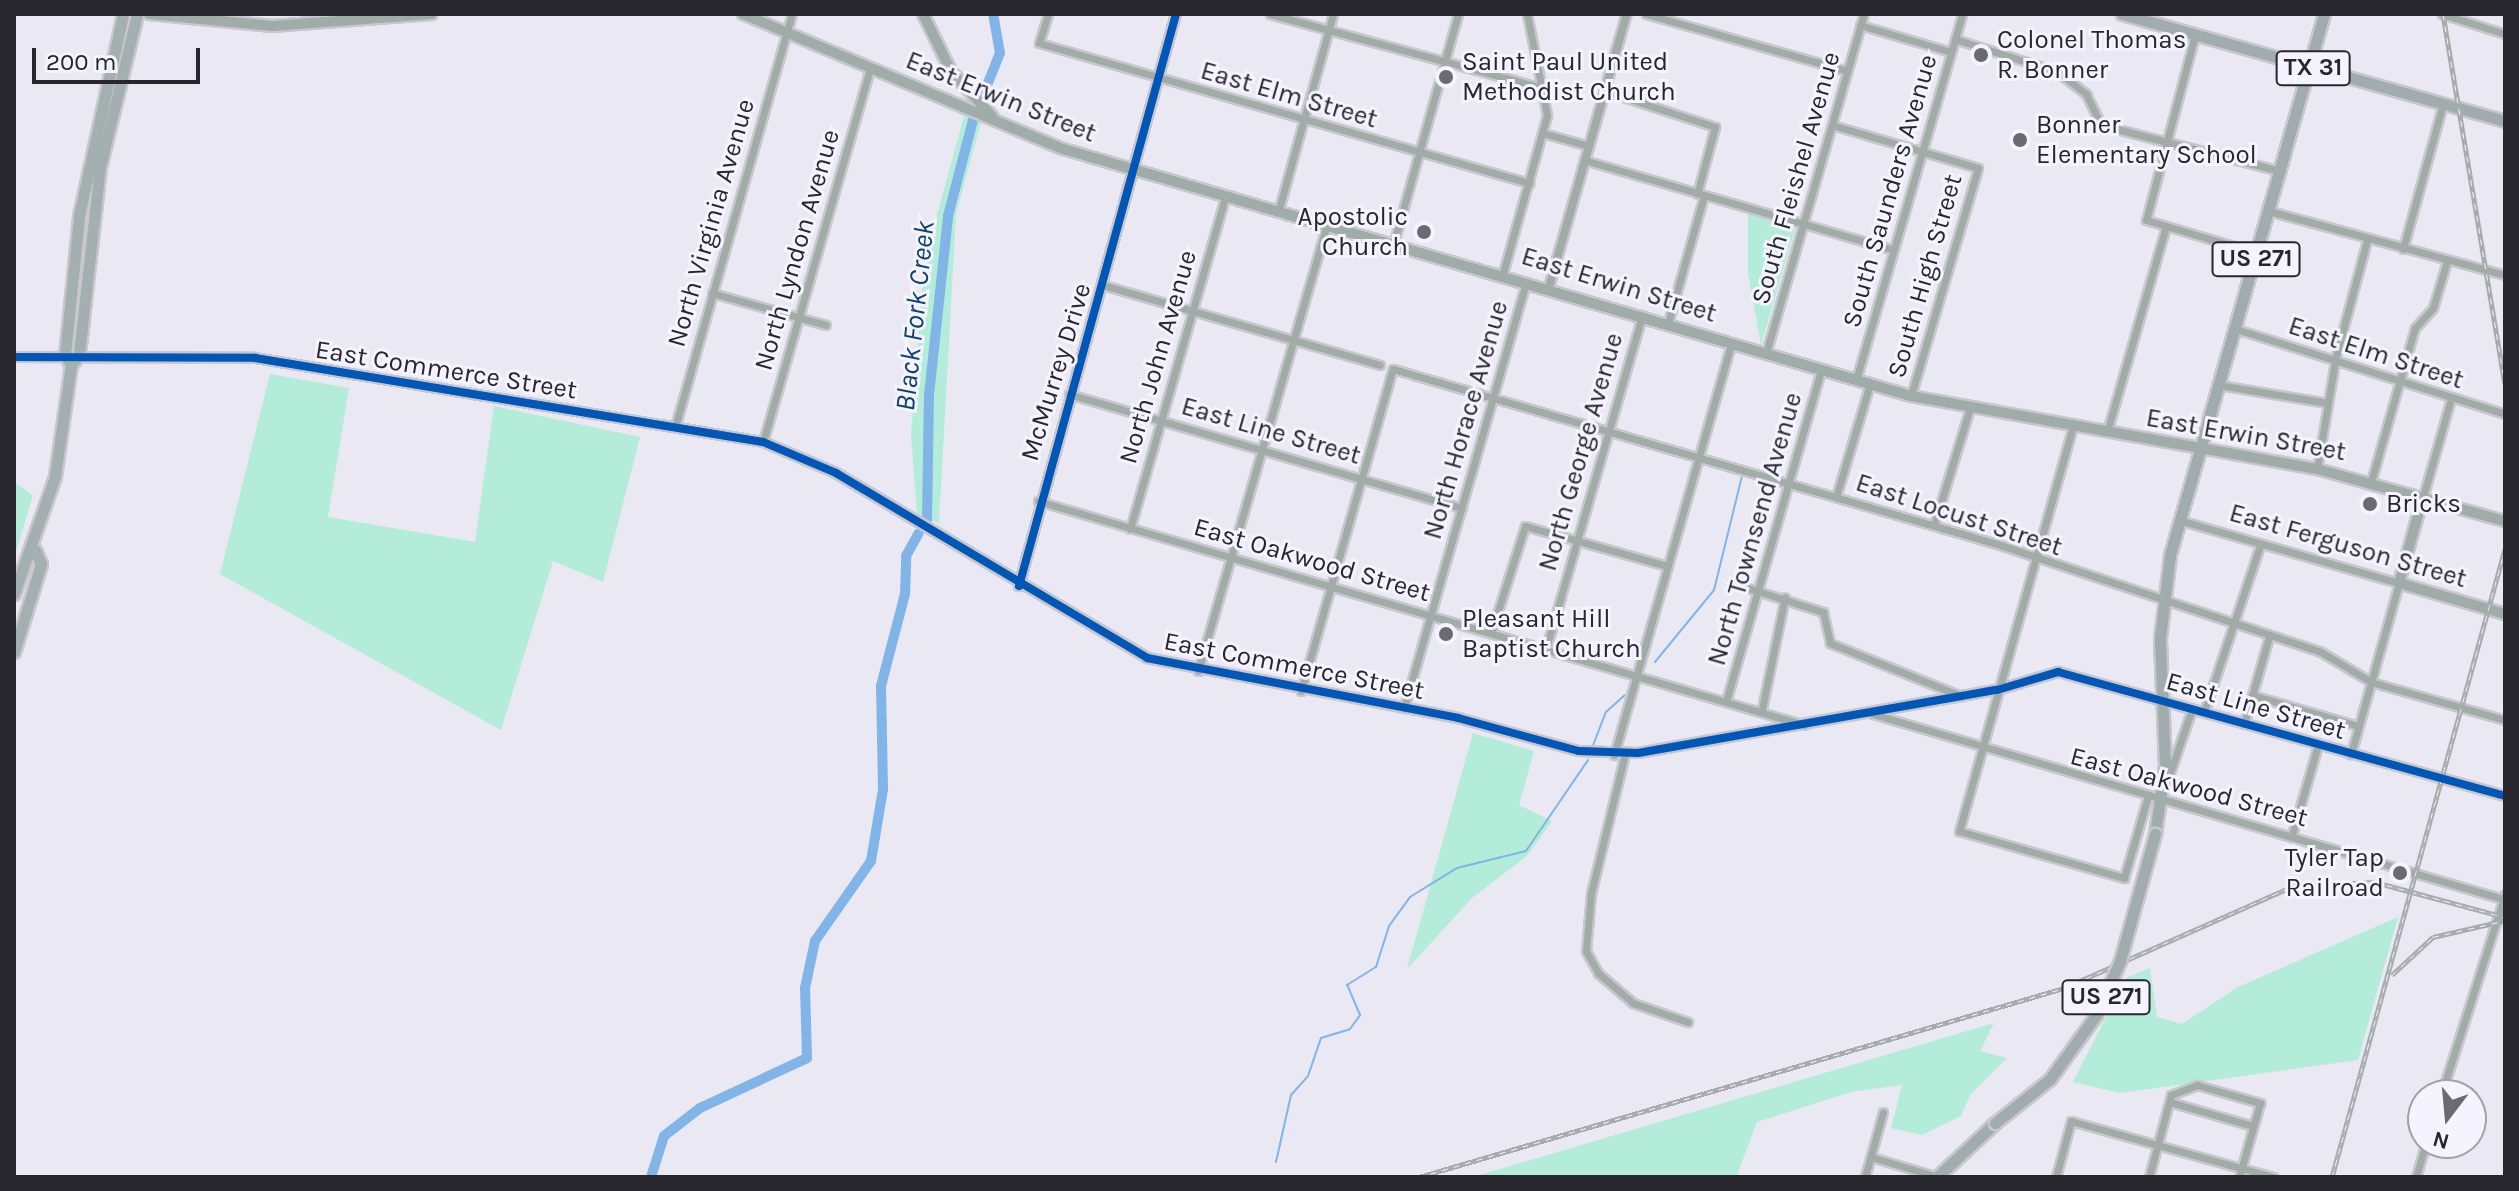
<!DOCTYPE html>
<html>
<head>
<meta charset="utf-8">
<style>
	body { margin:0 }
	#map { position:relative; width:2519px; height:1191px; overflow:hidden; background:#eae8f3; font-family:Karla,sans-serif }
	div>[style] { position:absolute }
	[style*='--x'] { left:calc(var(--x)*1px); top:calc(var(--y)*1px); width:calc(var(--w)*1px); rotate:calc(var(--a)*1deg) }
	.green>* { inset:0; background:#b3ecd8 }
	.stream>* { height:2px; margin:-1px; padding:0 1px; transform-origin:1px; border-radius:1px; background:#81b4e7 }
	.river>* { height:10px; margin:-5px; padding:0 5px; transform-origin:5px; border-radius:5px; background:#81b4e7 }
	.roads { filter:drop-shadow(2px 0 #c8c6cf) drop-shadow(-2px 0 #c8c6cf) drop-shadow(0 2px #c8c6cf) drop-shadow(0 -2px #c8c6cf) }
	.minor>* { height:7px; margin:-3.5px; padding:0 3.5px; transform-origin:3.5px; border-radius:3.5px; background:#a1aca7 }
	.tertiary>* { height:8px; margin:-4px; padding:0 4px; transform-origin:4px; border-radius:4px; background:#a1aca7 }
	.secondary>* { height:10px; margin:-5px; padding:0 5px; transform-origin:5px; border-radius:5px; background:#9faca8 }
	.primary>* { height:11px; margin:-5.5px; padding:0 5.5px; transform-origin:5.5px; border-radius:5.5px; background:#a1adac }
	.trunk>* { height:11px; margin:-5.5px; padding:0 5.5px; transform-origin:5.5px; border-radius:5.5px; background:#a4b0af }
	.rail>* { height:5px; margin-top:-2.5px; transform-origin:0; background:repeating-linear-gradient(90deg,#f4f3fe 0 6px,#a6acac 0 12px); box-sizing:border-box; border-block:2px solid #a6acac }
	.bridges { filter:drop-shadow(2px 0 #c8c6cf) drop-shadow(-2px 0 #c8c6cf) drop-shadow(0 2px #c8c6cf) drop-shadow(0 -2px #c8c6cf) }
	.primary-bridge>* { height:11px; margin:-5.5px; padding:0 5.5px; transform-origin:5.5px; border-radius:5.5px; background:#a1adac }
	.cycleway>* { height:8px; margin:-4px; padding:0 4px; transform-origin:4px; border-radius:4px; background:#0057b8 }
	.dots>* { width:22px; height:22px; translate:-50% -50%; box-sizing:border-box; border:4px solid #f4f3fe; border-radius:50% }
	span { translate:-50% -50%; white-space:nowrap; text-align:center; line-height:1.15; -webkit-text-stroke:6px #f4f3fe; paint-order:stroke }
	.shield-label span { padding:2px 6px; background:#f4f3fe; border:2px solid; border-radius:6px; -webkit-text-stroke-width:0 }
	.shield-label { font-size:24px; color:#27262d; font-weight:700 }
	.poi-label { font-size:26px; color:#27262d }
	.left { translate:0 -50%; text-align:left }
	.right { translate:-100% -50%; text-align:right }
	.street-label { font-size:26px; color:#27262d }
	.water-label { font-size:28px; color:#0d4370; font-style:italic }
	.frame { position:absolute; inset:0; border:16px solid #27262d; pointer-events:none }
	.north { position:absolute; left:2407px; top:1079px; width:80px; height:80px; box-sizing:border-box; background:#f4f3fe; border:2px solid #a2a1aa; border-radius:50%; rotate:196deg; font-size:22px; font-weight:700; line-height:32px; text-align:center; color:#27262d }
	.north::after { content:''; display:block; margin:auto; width:28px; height:36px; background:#6b6a72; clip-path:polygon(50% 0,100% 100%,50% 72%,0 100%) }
	.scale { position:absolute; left:32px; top:48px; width:168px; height:36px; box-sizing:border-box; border:4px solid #27262d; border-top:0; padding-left:10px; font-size:24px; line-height:28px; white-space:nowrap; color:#27262d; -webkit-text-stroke:6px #f4f3fe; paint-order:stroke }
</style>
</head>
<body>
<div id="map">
	<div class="green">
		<i style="clip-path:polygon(964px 116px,981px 123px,956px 214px,939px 523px,917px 515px,911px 434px,924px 263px)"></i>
		<i style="clip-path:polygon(1748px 213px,1795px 229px,1761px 345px,1748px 273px)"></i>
		<i style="clip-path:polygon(270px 374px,349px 388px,328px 517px,475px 542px,494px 406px,640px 437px,603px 582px,553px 561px,501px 730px,220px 574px)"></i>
		<i style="clip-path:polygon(14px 482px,33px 495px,14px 558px)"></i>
		<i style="clip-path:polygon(1473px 733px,1534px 751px,1519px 805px,1552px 821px,1527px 856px,1472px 898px,1407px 969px)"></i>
		<i style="clip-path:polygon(2398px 917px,2358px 1060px,2120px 1093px,2073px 1082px,2126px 978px,2150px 968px,2157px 1017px,2182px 1024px,2238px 987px)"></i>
		<i style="clip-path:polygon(1994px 1023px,1980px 1051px,2007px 1058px,1970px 1095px,1961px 1116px,1922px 1135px,1891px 1128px,1902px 1085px,1851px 1092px,1757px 1122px,1737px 1175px,1473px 1177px)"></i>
	</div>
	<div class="stream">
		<i style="--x:1655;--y:662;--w:93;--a:-50.7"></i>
		<i style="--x:1714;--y:590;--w:117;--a:-76.2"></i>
		<i style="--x:1592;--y:748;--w:39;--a:-69"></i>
		<i style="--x:1606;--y:712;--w:25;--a:-42"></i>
		<i style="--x:1276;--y:1162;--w:69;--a:-77.4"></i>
		<i style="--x:1291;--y:1095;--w:25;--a:-48"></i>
		<i style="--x:1308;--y:1076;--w:40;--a:-71.1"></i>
		<i style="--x:1321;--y:1038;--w:30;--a:-17"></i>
		<i style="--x:1350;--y:1029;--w:17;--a:-54"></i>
		<i style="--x:1360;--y:1015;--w:33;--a:-113"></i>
		<i style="--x:1347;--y:985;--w:34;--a:-32"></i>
		<i style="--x:1376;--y:967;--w:43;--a:-72.4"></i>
		<i style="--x:1389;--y:926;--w:36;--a:-54"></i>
		<i style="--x:1410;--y:897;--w:55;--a:-31.7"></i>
		<i style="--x:1457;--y:868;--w:71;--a:-13.8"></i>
		<i style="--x:1526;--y:851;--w:110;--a:-55.7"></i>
	</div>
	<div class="river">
		<i style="--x:982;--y:98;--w:48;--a:-68.2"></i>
		<i style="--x:1000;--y:53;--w:40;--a:-100"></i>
		<i style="--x:927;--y:520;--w:125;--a:-89.1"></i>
		<i style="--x:929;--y:395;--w:180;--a:-83.9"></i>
		<i style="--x:948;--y:216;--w:99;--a:-75.4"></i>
		<i style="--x:651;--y:1177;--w:43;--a:-72.4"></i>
		<i style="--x:664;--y:1136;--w:46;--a:-37.9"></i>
		<i style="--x:700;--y:1108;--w:118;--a:-25"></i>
		<i style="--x:807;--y:1058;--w:70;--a:-91.6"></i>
		<i style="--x:805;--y:988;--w:48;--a:-78"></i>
		<i style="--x:815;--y:941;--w:98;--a:-55"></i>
		<i style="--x:871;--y:861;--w:73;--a:-80.5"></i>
		<i style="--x:883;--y:789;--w:103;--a:-91.1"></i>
		<i style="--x:881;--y:686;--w:95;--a:-75.4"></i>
		<i style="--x:905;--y:594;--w:38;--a:-88"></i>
		<i style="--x:906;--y:556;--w:26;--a:-61"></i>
	</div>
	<div class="roads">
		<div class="minor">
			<i style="--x:1048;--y:14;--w:30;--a:107"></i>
			<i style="--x:1039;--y:43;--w:510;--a:15.95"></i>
			<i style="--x:1270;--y:14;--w:286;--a:15.2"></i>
			<i style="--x:1646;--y:14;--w:209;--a:15.8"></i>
			<i style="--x:2442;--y:14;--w:66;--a:17.6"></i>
			<i style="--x:1860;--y:25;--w:95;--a:16.5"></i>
			<i style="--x:2195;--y:35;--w:191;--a:104.8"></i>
			<i style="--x:2146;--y:220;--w:116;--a:16.6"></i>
			<i style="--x:1955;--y:39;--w:108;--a:17.8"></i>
			<i style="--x:2058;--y:72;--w:36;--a:38"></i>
			<i style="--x:2086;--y:94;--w:34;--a:64"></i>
			<i style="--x:2101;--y:125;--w:185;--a:14.4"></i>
			<i style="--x:1605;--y:91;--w:116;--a:18.1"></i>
			<i style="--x:1715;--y:127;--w:69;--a:105"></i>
			<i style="--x:1832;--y:125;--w:152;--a:16.4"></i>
			<i style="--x:1978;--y:168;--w:238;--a:106.4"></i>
			<i style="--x:1543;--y:133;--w:48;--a:15.8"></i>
			<i style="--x:1584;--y:160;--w:322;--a:16.2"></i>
			<i style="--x:1279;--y:209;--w:202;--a:-74.5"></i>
			<i style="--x:2269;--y:211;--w:245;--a:15.2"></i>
			<i style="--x:1394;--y:242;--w:237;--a:-74.3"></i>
			<i style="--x:2403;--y:249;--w:150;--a:-74.6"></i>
			<i style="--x:1503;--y:273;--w:164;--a:-74.4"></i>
			<i style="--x:1547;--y:115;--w:103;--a:-101.2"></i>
			<i style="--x:1103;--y:285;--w:288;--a:16.1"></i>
			<i style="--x:712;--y:293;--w:118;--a:15.7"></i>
			<i style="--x:1668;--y:323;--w:132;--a:-74.2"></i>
			<i style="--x:2236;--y:329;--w:282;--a:17.5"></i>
			<i style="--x:1766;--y:353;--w:353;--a:-73.9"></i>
			<i style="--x:1856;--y:380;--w:381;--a:-73.8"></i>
			<i style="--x:2219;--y:385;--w:110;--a:9.4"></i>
			<i style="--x:1069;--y:394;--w:409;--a:16.2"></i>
			<i style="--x:2073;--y:426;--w:421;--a:105.7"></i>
			<i style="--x:1959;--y:831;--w:172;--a:15.9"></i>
			<i style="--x:2124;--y:878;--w:85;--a:-73.7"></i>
			<i style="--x:675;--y:427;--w:429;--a:-74.2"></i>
			<i style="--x:2107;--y:432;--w:214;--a:-74"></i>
			<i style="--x:763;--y:442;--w:389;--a:-74"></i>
			<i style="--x:2317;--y:469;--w:115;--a:-80.5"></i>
			<i style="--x:2336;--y:356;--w:120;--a:-75"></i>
			<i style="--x:2371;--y:482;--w:160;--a:-74.1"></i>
			<i style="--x:2415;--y:328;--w:27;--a:-48"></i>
			<i style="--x:2433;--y:308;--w:49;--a:-73.4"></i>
			<i style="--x:1836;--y:497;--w:118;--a:-73.3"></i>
			<i style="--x:2423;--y:497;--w:102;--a:-74.1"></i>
			<i style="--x:1038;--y:501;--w:798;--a:16.3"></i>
			<i style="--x:2179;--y:520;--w:229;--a:16"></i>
			<i style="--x:2399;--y:583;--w:178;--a:105.7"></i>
			<i style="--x:1934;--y:525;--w:122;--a:-72.9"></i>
			<i style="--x:1130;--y:529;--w:348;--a:-74"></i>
			<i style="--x:1732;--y:583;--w:96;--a:17.7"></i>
			<i style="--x:1823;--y:612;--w:32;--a:77"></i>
			<i style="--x:1830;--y:643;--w:141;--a:22"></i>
			<i style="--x:1492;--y:630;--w:109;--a:-72.4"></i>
			<i style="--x:1525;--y:526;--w:148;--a:15.7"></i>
			<i style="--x:1547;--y:645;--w:343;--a:-73.9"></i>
			<i style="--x:1198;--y:671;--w:465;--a:-73.9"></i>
			<i style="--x:1301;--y:691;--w:335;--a:-74.1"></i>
			<i style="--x:1393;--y:369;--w:629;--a:16.16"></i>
			<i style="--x:1997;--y:544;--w:342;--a:18.4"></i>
			<i style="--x:2321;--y:652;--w:58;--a:31"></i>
			<i style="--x:2371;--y:682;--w:139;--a:15.8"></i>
			<i style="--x:2252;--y:695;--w:110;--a:16.3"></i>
			<i style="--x:1727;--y:698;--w:341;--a:-74"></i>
			<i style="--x:1404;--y:708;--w:443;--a:-74"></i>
			<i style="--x:1762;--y:709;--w:114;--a:-78.4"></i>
			<i style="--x:1866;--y:712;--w:664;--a:16.36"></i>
			<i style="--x:2204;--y:712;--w:178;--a:-71.4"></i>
			<i style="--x:2244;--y:724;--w:91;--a:-74"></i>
			<i style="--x:1625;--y:754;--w:143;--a:103.7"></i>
			<i style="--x:1591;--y:893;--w:58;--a:94.9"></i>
			<i style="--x:1586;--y:951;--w:25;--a:61"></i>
			<i style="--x:1598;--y:973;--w:46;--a:40.6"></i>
			<i style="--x:1633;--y:1003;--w:58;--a:19.1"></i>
			<i style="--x:1614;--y:755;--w:428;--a:-74.1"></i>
			<i style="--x:2166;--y:784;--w:79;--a:-70.9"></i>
			<i style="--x:2292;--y:835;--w:94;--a:-73.9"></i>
			<i style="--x:2441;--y:1095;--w:211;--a:-72.3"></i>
			<i style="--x:2170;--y:1102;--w:86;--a:16.1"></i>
			<i style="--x:1871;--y:1157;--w:70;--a:16.6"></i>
			<i style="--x:1865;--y:1177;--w:67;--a:-74.5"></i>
			<i style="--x:2056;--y:1177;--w:58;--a:-75"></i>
			<i style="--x:2071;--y:1121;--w:210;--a:15.5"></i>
			<i style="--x:2149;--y:1177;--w:85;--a:-75"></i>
			<i style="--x:2171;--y:1095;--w:28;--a:-21"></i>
			<i style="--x:2197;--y:1085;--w:66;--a:15.9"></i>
			<i style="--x:2260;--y:1103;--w:77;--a:105.8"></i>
			<i style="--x:2416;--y:1177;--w:35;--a:-74"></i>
		</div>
		<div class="tertiary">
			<i style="--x:1549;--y:287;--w:284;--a:-74.1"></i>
			<i style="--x:14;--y:357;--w:241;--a:0.2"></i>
			<i style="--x:255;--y:358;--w:515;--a:9.39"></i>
			<i style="--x:763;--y:442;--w:79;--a:23"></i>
			<i style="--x:836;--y:473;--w:362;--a:30.7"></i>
			<i style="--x:1147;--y:658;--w:317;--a:10.9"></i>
			<i style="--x:1458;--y:718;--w:125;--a:15.3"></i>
			<i style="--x:1579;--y:751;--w:59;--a:1.9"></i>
			<i style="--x:1638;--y:753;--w:364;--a:-10"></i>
			<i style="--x:1997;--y:690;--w:64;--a:-16.4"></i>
			<i style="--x:2058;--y:672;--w:464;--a:15.5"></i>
			<i style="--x:1019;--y:586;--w:593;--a:-74.65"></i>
		</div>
		<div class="secondary">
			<i style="--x:149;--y:14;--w:124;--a:5.6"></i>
			<i style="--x:272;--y:26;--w:160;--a:-4.3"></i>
			<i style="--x:743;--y:14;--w:344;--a:22.9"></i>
			<i style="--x:1060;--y:148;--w:886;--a:16.25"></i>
			<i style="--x:1911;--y:396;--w:413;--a:10.2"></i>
			<i style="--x:2317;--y:469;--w:195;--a:15.5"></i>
			<i style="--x:923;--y:14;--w:64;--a:63.8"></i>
			<i style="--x:951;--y:71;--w:61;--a:47.7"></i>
			<i style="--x:2423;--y:497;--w:89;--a:105.6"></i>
			<i style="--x:2399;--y:583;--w:110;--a:16.3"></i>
		</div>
		<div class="primary">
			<i style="--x:2122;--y:14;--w:398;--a:15.6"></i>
			<i style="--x:2155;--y:834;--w:70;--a:-81.8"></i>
			<i style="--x:2165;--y:765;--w:127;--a:-92.3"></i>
			<i style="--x:2160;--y:638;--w:84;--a:-83.1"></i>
			<i style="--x:2170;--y:555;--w:562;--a:-74.11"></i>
			<i style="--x:1937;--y:1177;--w:79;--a:-43"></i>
		</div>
		<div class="trunk">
			<i style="--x:71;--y:365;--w:12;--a:-121"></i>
			<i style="--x:65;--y:355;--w:140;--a:-84.2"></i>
			<i style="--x:79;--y:216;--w:207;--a:-77.7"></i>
			<i style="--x:14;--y:594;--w:125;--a:-70.8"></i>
			<i style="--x:55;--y:476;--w:112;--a:-81.8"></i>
			<i style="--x:71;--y:365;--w:14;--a:-54"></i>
			<i style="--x:79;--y:354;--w:188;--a:-83.6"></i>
			<i style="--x:100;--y:167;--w:157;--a:-76.4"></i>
			<i style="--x:14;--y:652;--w:92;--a:-72.9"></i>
			<i style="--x:41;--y:564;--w:15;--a:-113"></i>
		</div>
	</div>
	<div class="rail">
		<i style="--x:2443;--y:14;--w:374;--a:80.5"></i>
		<i style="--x:2392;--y:975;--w:56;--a:-42.8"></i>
		<i style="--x:2433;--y:937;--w:72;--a:-12.9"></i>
		<i style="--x:1419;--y:1177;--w:672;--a:-16.33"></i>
		<i style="--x:2064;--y:988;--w:251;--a:-24"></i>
		<i style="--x:2293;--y:886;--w:82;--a:-2.8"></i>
		<i style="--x:2375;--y:882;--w:135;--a:15.1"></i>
		<i style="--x:2332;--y:1177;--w:651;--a:-74.6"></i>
	</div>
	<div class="bridges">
		<div class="primary-bridge">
			<i style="--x:1995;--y:1123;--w:70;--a:-38.7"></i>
			<i style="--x:2050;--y:1079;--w:79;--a:-54.3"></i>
			<i style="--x:2096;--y:1015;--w:59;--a:-66"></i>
			<i style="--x:2120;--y:961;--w:132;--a:-74.6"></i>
		</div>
	</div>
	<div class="cycleway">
		<i style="--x:14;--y:357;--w:241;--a:0.2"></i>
		<i style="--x:255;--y:358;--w:515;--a:9.39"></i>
		<i style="--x:763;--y:442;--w:79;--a:23"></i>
		<i style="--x:836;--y:473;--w:362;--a:30.7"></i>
		<i style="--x:1147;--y:658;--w:317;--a:10.9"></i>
		<i style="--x:1458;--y:718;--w:125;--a:15.3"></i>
		<i style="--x:1579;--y:751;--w:59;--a:1.9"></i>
		<i style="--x:1638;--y:753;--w:364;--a:-10"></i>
		<i style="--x:1997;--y:690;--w:64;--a:-16.4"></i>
		<i style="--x:2058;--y:672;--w:464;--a:15.5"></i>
		<i style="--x:1019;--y:586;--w:593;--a:-74.65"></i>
	</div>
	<div class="dots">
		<i style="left:1981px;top:55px;background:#6b6a72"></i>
		<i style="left:1446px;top:77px;background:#6b6a72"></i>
		<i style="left:2020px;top:140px;background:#6b6a72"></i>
		<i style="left:1424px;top:232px;background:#6b6a72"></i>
		<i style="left:2370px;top:504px;background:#6b6a72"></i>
		<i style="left:1446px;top:634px;background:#6b6a72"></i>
		<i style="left:2400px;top:873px;background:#6b6a72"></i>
	</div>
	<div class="shield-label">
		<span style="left:2313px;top:68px">TX 31</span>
		<span style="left:2256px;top:259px">US 271</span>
		<span style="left:2106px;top:997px">US 271</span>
	</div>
	<div class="poi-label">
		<span class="left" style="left:1997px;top:55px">Colonel Thomas<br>R. Bonner</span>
		<span class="left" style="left:1462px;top:77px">Saint Paul United<br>Methodist Church</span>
		<span class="left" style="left:2036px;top:140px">Bonner<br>Elementary School</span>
		<span class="right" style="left:1408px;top:232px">Apostolic<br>Church</span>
		<span class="left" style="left:2386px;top:504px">Bricks</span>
		<span class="left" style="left:1462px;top:634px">Pleasant Hill<br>Baptist Church</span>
		<span class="right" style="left:2384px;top:873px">Tyler Tap<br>Railroad</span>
	</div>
	<div class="street-label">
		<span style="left:1289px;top:95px;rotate:16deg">East Elm Street</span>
		<span style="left:1001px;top:97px;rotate:22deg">East Erwin Street</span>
		<span style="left:1796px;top:178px;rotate:-74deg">South Fleishel Avenue</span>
		<span style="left:1890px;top:191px;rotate:-74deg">South Saunders Avenue</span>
		<span style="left:711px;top:223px;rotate:-74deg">North Virginia Avenue</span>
		<span style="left:797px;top:250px;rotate:-74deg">North Lyndon Avenue</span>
		<span style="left:1925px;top:276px;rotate:-74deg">South High Street</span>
		<span style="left:1619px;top:285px;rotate:17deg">East Erwin Street</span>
		<span style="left:2376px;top:353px;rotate:18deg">East Elm Street</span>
		<span style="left:1158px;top:357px;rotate:-74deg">North John Avenue</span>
		<span style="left:446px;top:370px;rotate:9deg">East Commerce Street</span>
		<span style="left:1056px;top:372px;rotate:-73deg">McMurrey Drive</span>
		<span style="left:1466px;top:420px;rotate:-74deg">North Horace Avenue</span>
		<span style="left:1271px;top:431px;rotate:16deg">East Line Street</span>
		<span style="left:2246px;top:435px;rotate:10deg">East Erwin Street</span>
		<span style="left:1581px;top:452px;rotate:-74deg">North George Avenue</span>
		<span style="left:1959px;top:515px;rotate:18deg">East Locust Street</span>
		<span style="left:1755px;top:529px;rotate:-74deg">North Townsend Avenue</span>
		<span style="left:2348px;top:546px;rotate:16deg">East Ferguson Street</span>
		<span style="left:1312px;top:560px;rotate:16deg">East Oakwood Street</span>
		<span style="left:1294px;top:666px;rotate:11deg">East Commerce Street</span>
		<span style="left:2256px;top:706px;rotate:16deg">East Line Street</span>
		<span style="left:2189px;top:787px;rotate:15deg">East Oakwood Street</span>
	</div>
	<div class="water-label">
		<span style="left:915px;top:316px;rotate:-84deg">Black Fork Creek</span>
	</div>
	<div class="frame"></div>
	<div class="north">N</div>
	<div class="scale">200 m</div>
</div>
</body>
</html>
